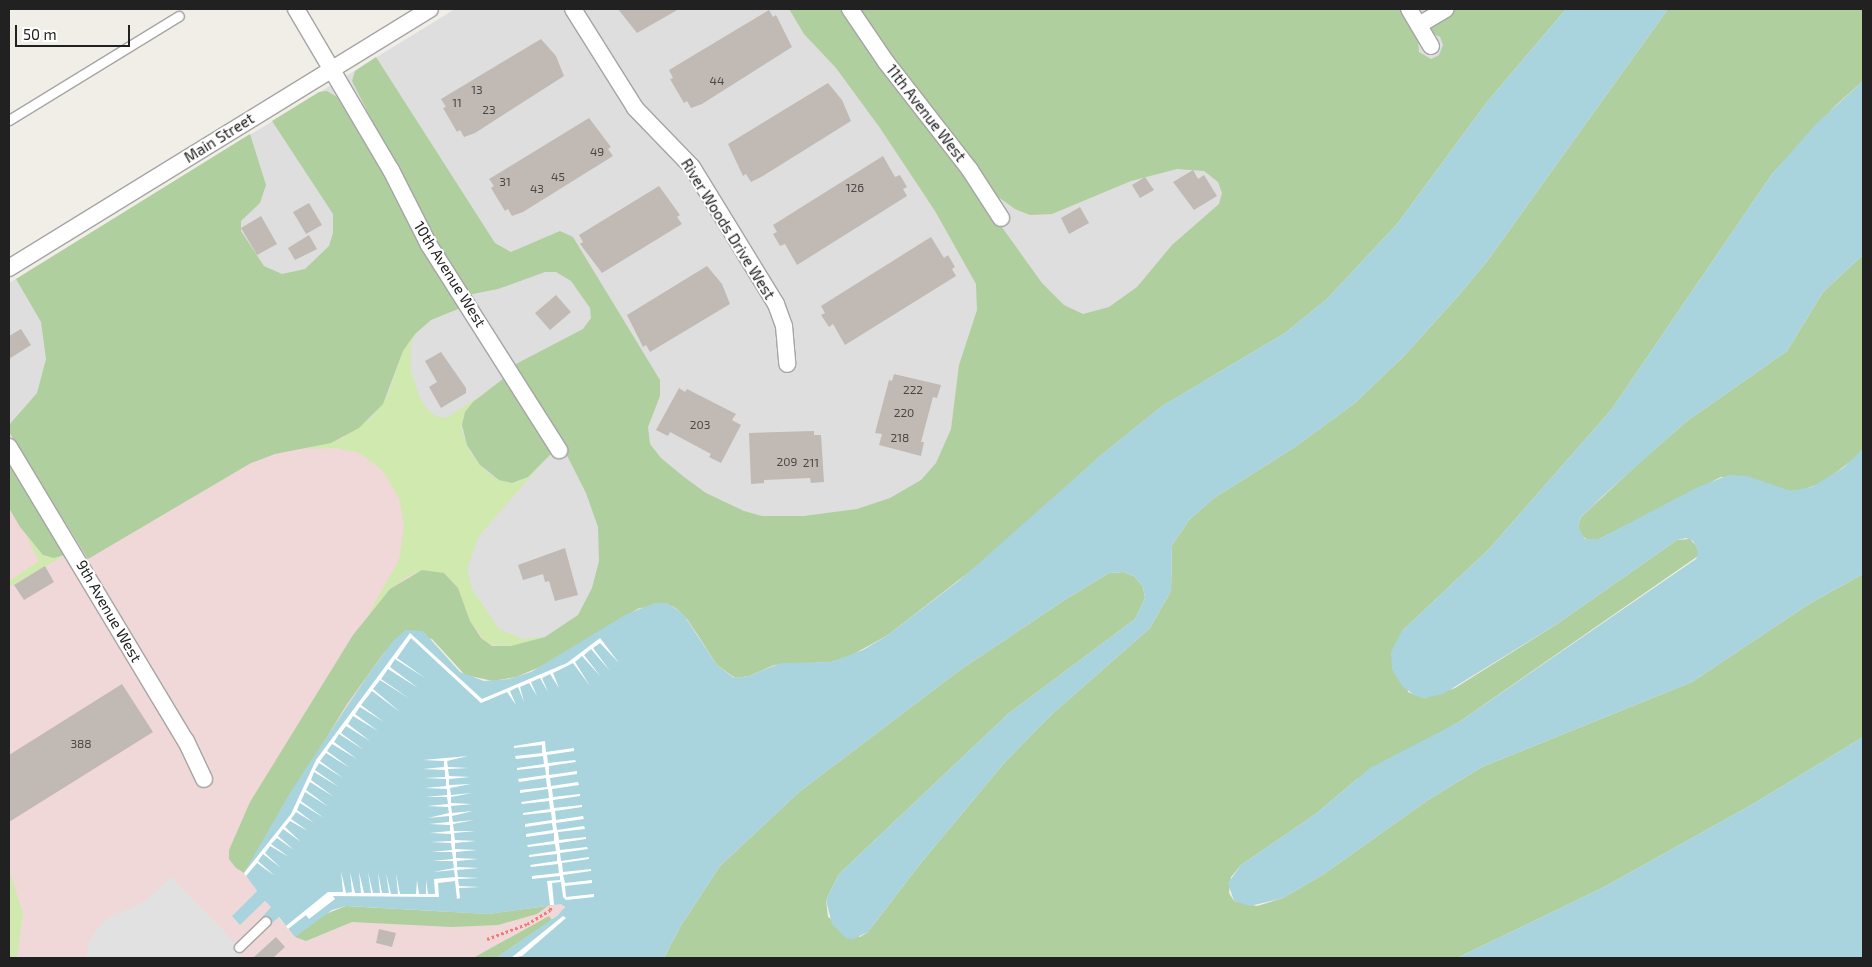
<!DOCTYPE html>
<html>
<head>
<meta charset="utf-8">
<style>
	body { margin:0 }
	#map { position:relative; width:1872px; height:967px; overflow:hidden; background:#f1ede7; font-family:"Exo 2",sans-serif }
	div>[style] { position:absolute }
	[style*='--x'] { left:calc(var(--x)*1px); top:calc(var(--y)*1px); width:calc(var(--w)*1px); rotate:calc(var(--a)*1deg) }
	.residential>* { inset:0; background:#dfdede }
	.commercial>* { inset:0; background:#f0d8d8 }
	.grass>* { inset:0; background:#cfe9af }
	.forest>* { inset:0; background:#afcf9e }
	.parking>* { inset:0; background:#e1e1e1 }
	.water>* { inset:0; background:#a9d4dd }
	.pier>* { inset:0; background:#fff }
	.building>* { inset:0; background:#c1b9b4 }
	.path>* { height:2.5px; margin-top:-1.25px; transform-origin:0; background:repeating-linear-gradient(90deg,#f67973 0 2.5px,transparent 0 5px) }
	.roads { filter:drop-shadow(1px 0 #a5a5a5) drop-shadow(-1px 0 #a5a5a5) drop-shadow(0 1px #a5a5a5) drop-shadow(0 -1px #a5a5a5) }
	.service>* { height:9px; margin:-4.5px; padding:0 4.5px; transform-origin:4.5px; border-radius:4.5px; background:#fff }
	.minor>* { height:16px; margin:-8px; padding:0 8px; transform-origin:8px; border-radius:8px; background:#fff }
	span { translate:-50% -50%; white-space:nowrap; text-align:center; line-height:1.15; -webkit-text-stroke:4px #fff; paint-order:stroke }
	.number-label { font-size:12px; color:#494746 }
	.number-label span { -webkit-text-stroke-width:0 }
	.street-label { font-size:15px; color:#212121 }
	.frame { position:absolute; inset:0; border:10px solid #212121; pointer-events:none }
	.scale { position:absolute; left:15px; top:25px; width:115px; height:22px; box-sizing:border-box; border:2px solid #212121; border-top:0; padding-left:6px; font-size:15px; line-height:18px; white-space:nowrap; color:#212121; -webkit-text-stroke:4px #fff; paint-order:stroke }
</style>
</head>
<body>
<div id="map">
	<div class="residential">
		<i style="clip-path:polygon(455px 9px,1566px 9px,1217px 371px,961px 579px,756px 674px,655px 603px,516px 677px,333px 378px,74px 537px,9px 432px,9px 283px)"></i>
	</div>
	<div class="commercial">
		<i style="clip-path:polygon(333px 377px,516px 677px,432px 639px,278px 813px,244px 873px,257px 891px,232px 916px,241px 924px,265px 901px,271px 907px,262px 917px,270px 925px,278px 917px,295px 936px,317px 920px,561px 904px,564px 905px,563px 911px,496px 958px,9px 958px,9px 432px,74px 536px)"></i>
	</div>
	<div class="grass">
		<i style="clip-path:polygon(417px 332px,411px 344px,411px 371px,420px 398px,427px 409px,436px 416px,446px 418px,478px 397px,463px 418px,462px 432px,470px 452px,485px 471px,499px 480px,519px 482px,543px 462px,479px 536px,467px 569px,472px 589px,499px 629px,523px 639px,545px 637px,511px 646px,487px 644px,470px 621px,458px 588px,444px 573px,415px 573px,407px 577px,390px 589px,367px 616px,399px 560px,404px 526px,399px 498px,382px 470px,359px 453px,336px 448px,306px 449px,341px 439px,372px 417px,388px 395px,403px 351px)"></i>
		<i style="clip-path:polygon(26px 536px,46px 557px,65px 555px,9px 587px,9px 581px,39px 561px)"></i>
		<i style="clip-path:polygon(9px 870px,23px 913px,17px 958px,9px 958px)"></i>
	</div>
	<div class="forest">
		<i style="clip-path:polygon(789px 9px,845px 9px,1042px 283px,1064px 305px,1083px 314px,1109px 307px,1137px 287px,1172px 245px,1219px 204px,1222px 193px,1218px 182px,1204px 171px,1177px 169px,1131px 181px,1052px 214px,1030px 215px,1015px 209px,994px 194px,855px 9px,1402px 9px,1418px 38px,1419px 52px,1431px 59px,1439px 55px,1443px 45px,1440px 37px,1432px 33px,1431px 27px,1457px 9px,1566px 9px,1487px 102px,1397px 224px,1327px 299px,1285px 333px,1162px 406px,1101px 455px,991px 555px,888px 635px,852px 655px,831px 662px,774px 665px,749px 676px,735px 678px,717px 665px,688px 620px,677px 609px,672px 606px,639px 608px,540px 667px,516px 677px,493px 681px,465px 675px,432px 639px,406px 630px,383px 654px,347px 704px,244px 873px,236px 868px,229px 859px,229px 850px,250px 802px,353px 635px,390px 589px,422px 570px,444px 573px,458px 588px,470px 621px,481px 638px,492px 646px,511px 646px,545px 637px,578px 615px,592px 588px,599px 561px,598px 527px,586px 493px,550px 422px,514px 365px,583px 329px,591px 318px,590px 308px,571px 281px,556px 272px,545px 272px,498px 289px,468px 295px,430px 236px,352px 81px,355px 71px,376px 57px,495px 243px,511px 252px,560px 231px,573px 237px,660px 380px,660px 396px,648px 427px,650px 444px,661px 458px,684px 477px,706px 493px,744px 511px,762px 516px,804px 516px,857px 509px,890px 498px,921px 480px,936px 463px,951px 429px,959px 365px,977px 310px,976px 284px,935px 211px,880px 128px,836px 68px,804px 34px)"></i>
		<i style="clip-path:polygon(1668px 9px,1863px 9px,1863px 81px,1835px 106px,1772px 174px,1611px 410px,1489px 549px,1402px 631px,1408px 692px,1424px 698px,1455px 688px,1557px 624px,1677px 540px,1690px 539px,1698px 548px,1698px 556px,1459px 722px,1357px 779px,1317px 813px,1241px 865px,1231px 877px,1229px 893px,1234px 901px,1257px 906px,1283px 898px,1324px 874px,1428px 800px,1482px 767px,1692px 682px,1809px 604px,1863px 574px,1863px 737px,1753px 804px,1604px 887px,1457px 958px,664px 958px,680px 927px,720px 866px,799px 792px,960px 670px,1063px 601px,1109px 573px,1123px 572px,1134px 576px,1143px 587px,1145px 598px,1135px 619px,1008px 714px,839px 874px,826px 900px,828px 917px,860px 937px,868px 932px,920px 864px,1005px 762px,1050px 716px,1150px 628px,1171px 591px,1172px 545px,1190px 519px,1214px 498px,1295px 447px,1355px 403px,1404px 356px,1459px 295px,1488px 260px)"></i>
		<i style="clip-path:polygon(327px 91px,337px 97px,463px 307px,431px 320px,415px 334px,403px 351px,383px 404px,359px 428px,331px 443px,275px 454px,251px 463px,88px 559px,9px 432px,9px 425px,37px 393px,46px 359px,41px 322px,16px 279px,250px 134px,266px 185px,260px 203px,241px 221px,241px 231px,264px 266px,282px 274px,305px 269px,329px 246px,333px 233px,333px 214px,272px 121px,319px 92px)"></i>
		<i style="clip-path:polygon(1863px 255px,1863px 449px,1855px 458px,1822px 483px,1802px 490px,1791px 491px,1721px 477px,1599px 539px,1588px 540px,1582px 536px,1578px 527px,1581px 517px,1637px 465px,1687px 421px,1787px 351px,1823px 292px)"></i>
		<i style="clip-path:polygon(508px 375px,554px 451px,528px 477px,512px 483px,499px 480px,480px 465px,467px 445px,462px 425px,465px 412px,473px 402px)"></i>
		<i style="clip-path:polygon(9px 461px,67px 554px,54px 558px,43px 555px,20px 527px,9px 508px)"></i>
		<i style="clip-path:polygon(346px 906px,488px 914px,548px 906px,537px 914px,498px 925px,452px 927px,352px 922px,306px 941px,295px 937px,323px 915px)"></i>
		<i style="clip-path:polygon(549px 916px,552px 920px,496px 958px,473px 958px)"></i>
	</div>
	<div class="parking">
		<i style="clip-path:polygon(171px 877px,243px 951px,240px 954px,243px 958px,86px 958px,89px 941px,104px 920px,145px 901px)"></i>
	</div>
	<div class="water">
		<i style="clip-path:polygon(1566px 9px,1668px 9px,1488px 260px,1459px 295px,1404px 356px,1355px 403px,1295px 447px,1214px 498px,1190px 519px,1172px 545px,1171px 591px,1150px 628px,1050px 716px,1005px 762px,920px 864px,868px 932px,853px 939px,846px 938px,832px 924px,826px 900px,839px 874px,1008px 714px,1135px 619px,1145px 598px,1143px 587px,1134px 576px,1123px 572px,1109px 573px,1063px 601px,960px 670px,799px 792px,720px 866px,680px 927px,664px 958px,496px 958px,558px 915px,565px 907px,561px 904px,488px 914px,346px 906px,332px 910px,295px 937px,279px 917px,270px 925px,262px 917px,271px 907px,265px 901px,240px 925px,232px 916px,257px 891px,244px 873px,291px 791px,368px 675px,393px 641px,406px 630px,423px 631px,460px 672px,484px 681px,509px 679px,531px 672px,625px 615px,655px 603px,667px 603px,683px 614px,717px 665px,734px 678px,749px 676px,781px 663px,831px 662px,863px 650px,888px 635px,961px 579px,1101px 455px,1162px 406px,1285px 333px,1327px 299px,1397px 224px,1487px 102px)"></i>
		<i style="clip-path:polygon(1863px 81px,1863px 255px,1823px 292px,1787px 351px,1687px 421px,1605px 494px,1581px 517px,1578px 527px,1585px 539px,1599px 539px,1698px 487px,1729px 475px,1747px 476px,1791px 491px,1812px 487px,1843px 468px,1863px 449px,1863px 574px,1809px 604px,1692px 682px,1482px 767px,1428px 800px,1324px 874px,1283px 898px,1250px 906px,1234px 901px,1228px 883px,1241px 865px,1317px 813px,1370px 768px,1459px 722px,1696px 559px,1698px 552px,1693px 541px,1686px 538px,1677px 540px,1557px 624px,1443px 694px,1424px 698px,1416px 696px,1402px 686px,1392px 669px,1391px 652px,1402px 631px,1489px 549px,1611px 410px,1772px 174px,1816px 124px)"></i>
		<i style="clip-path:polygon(1863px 737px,1863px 958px,1457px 958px,1604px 887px,1753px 804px)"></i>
	</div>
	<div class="pier">
		<i style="clip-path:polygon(410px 633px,482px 699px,567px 663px,600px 638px,619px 663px,600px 643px,593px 648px,610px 671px,591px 649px,584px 655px,601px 677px,582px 656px,575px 662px,590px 686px,573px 663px,553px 673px,559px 688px,550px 674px,542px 678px,548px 692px,540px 678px,531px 682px,537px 696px,529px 683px,520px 687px,524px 702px,518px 687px,510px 691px,516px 705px,507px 692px,481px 703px,411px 638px,397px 658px,425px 678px,395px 659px,390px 667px,418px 688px,388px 669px,381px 679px,410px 699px,380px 680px,373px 689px,400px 712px,372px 691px,361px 705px,384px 722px,360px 707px,355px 714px,378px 731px,353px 716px,348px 724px,370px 741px,346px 726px,341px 733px,364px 750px,339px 734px,334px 742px,357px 759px,332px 744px,327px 751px,350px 768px,326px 753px,320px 761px,343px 778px,319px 763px,315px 770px,339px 787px,314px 772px,311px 780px,334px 797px,310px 782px,306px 790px,329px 807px,305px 792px,301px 801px,324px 818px,300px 803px,297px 810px,314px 823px,296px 812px,291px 819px,308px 831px,290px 821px,285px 827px,301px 842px,283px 829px,278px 836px,294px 850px,277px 838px,271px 844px,289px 857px,270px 846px,265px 853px,281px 868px,263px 854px,258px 861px,275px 876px,257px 863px,246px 876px,244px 873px,291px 814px,316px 760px)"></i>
		<i style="clip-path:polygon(545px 741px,546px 752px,574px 748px,574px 751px,547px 755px,548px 763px,575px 760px,576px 762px,549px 766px,549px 775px,577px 771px,577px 774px,550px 778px,551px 786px,578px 782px,579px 785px,552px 789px,553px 797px,580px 794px,580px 796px,553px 800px,554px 808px,582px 805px,582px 807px,555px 811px,556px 820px,583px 816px,584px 819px,556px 823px,557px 830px,584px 826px,585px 829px,558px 832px,559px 840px,586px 837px,586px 839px,559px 843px,560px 850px,587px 847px,588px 849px,560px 853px,561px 861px,589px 857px,589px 859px,562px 863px,563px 872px,591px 869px,591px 871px,563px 875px,565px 883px,592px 880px,592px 883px,565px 886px,566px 897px,594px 894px,594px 897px,566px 900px,563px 897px,561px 882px,552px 883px,554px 905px,550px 905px,547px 881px,560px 880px,560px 876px,532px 879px,532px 876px,559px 873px,558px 864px,531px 867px,530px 865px,557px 861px,557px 854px,529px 857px,529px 855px,556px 851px,555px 844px,528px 847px,527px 845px,554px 841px,554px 833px,526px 837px,526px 834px,553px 830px,552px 823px,525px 827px,525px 824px,552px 820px,551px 812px,523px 815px,523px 813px,550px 809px,549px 801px,522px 804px,521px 802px,549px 798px,548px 789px,520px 793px,520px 790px,547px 787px,546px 778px,519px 782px,518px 779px,546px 775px,545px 767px,517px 770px,517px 768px,544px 764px,543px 756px,516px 759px,515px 756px,542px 753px,542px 745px,514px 748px,514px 746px)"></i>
		<i style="clip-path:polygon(468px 756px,447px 761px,448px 767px,469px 768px,448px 769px,449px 776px,470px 777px,449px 779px,449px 785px,471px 784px,450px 788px,451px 795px,472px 793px,451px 797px,451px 803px,472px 804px,451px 806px,452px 813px,473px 811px,452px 816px,453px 822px,474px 820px,453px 824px,454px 831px,475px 831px,454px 833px,455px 840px,476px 841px,455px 843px,455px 849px,477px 850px,456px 852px,456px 858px,478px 859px,457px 861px,457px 867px,479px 868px,457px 870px,458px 877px,479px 878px,458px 879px,459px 886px,480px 887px,459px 888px,460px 898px,457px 899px,455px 881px,438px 883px,439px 897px,333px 896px,335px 899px,309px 919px,306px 915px,288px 929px,286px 926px,328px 892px,343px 892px,341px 871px,346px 893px,352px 892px,350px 872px,355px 893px,361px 893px,359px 872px,364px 893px,371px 893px,368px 872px,373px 893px,380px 893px,378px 872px,382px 893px,389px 893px,386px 873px,391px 894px,398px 894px,396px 873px,400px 894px,416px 894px,417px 880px,419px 894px,426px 894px,426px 880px,428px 894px,435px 894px,434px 879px,455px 877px,454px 870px,433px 872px,454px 868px,453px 861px,432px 861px,453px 859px,452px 852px,431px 852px,452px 850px,451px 843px,430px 842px,451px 841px,451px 834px,430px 833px,450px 831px,450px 825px,429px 824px,449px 822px,449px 816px,428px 818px,449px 813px,448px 807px,427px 806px,448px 804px,447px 797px,426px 797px,447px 795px,447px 789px,425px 788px,446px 786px,446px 779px,424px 778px,445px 777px,445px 770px,423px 769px,444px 767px,444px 761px,423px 760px)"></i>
		<i style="clip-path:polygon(563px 916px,566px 918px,522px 956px,511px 958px)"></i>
	</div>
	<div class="building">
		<i style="clip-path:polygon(618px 9px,679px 9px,637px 33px)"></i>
		<i style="clip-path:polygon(769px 10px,773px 17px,776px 15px,792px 47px,702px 104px,691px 108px,687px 101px,684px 103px,670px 79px,673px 78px,669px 70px)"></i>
		<i style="clip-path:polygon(541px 39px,556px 56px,564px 76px,475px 133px,464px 137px,460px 130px,457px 132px,443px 108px,446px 107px,441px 99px)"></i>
		<i style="clip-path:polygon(828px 83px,842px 100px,851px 121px,761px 177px,751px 182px,746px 174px,743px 176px,728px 144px)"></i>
		<i style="clip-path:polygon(589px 118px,611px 147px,608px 149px,613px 156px,523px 212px,512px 216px,508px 209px,505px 211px,491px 188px,494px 186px,489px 179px)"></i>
		<i style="clip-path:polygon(883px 156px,895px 177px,900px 175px,907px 187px,903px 189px,907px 196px,797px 265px,785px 244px,780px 246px,773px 234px,777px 232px,773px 225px)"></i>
		<i style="clip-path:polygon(1193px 170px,1198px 179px,1204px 175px,1217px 196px,1194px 210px,1173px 182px)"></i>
		<i style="clip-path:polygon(1145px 177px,1154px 190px,1140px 198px,1132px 185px)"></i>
		<i style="clip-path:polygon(659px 186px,680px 215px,677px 217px,682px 224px,602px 273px,580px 244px,583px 242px,579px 235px)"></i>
		<i style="clip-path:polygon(309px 203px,322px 225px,306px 234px,293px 212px)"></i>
		<i style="clip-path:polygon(1080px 207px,1089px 223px,1069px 234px,1061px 218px)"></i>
		<i style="clip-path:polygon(261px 216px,277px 244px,257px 255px,241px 228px)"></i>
		<i style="clip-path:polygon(309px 235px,317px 249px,295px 260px,288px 248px)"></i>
		<i style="clip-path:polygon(931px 237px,944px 258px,948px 255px,955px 267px,952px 269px,956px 276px,845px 345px,833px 324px,829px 327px,821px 315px,825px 313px,821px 306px)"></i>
		<i style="clip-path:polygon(707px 266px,722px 284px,730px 304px,650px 352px,646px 345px,643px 347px,627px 315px)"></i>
		<i style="clip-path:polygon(556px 295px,571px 312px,550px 330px,535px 313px)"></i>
		<i style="clip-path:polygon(21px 329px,31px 345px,9px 359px,9px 336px)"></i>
		<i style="clip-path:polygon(441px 352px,466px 388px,466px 393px,441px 408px,429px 387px,437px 382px,425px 361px)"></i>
		<i style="clip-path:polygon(894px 374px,941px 385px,937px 398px,933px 397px,921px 442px,924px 442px,921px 456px,879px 445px,882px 434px,875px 433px,889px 380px,892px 381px)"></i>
		<i style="clip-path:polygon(679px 388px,685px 392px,687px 389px,736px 414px,732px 420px,741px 425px,721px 463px,709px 457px,711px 454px,670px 432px,668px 436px,656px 430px)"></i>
		<i style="clip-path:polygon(814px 431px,814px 435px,821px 435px,824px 482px,811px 483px,810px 478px,764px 480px,764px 483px,751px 484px,749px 433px)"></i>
		<i style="clip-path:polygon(565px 548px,578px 595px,555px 601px,549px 581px,545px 582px,543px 574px,523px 580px,518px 565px)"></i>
		<i style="clip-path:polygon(45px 566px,54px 582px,24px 600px,14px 585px)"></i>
		<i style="clip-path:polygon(122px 684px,153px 732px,9px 822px,9px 755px)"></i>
		<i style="clip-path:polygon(379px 929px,396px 933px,392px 947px,376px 943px)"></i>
		<i style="clip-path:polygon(276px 937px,285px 947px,273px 958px,253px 958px)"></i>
	</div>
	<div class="path">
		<i style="--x:487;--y:939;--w:43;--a:-20.6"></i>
		<i style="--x:527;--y:924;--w:27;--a:-31"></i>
		<i style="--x:550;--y:910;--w:5;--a:-68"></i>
	</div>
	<div class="roads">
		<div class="service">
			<i style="--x:9;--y:120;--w:199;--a:-31.5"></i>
			<i style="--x:239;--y:947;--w:37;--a:-44"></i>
		</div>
		<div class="minor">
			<i style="--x:296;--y:9;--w:187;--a:59.5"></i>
			<i style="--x:391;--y:170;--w:84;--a:63.1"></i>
			<i style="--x:429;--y:245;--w:243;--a:57.6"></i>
			<i style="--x:573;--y:9;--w:117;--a:57.9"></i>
			<i style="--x:635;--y:108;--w:82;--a:46"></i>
			<i style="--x:692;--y:167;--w:161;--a:58.5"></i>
			<i style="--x:776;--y:304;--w:23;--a:70"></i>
			<i style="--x:784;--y:326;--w:38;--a:85"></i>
			<i style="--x:850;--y:9;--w:64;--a:55.8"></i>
			<i style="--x:886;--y:62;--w:137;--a:52.1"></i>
			<i style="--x:970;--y:170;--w:57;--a:57.1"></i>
			<i style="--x:1409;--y:9;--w:43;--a:59.3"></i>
			<i style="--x:1419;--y:25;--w:31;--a:-31"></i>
			<i style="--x:9;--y:268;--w:494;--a:-31.6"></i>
			<i style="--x:9;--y:447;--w:343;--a:59"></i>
			<i style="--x:186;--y:741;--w:42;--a:64.7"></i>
		</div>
	</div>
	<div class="number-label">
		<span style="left:717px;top:81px">44</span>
		<span style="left:477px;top:90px">13</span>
		<span style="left:457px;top:103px">11</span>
		<span style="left:489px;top:110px">23</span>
		<span style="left:597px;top:152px">49</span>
		<span style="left:558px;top:177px">45</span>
		<span style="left:505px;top:182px">31</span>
		<span style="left:855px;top:188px">126</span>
		<span style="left:537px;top:189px">43</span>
		<span style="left:913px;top:390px">222</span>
		<span style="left:904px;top:413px">220</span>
		<span style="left:700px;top:425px">203</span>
		<span style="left:900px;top:438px">218</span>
		<span style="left:787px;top:462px">209</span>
		<span style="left:811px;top:463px">211</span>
		<span style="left:81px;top:744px">388</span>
	</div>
	<div class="street-label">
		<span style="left:926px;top:113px;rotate:52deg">11th Avenue West</span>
		<span style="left:219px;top:138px;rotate:-32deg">Main Street</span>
		<span style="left:728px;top:229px;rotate:58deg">River Woods Drive West</span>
		<span style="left:450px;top:274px;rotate:58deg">10th Avenue West</span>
		<span style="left:109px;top:611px;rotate:60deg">9th Avenue West</span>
	</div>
	<div class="frame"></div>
	<div class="scale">50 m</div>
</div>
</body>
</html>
